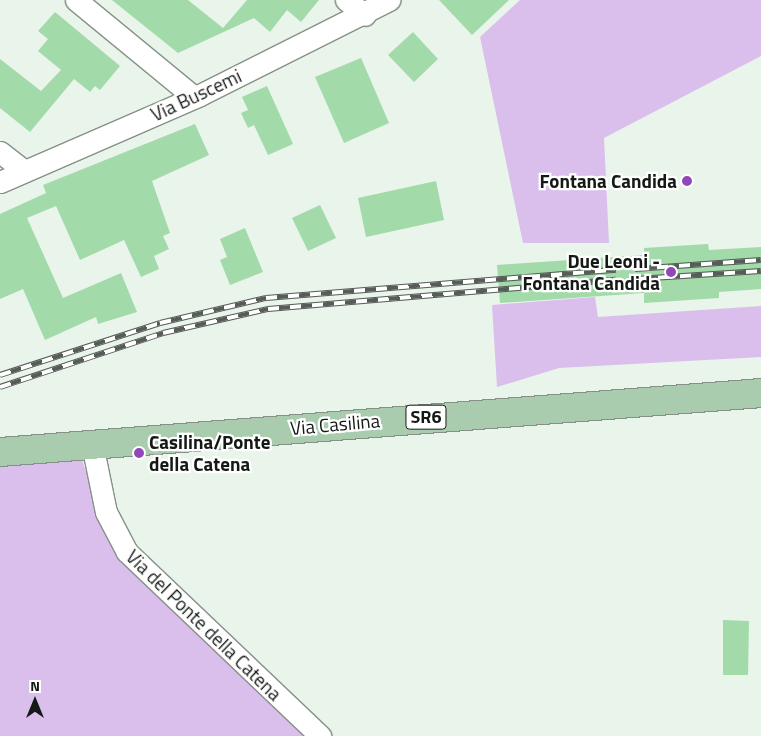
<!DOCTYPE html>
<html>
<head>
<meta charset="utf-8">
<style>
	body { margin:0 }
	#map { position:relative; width:761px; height:736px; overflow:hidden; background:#e9f4ea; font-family:"Titillium Web",sans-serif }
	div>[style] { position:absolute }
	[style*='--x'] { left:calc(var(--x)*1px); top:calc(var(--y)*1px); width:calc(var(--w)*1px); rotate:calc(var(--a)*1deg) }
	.green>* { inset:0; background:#dabfec }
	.building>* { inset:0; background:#a2daaa }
	.roads { filter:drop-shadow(1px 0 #869087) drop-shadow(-1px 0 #869087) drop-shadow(0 1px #869087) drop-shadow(0 -1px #869087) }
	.minor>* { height:21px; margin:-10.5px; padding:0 10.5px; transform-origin:10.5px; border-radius:10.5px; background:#fff }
	.major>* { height:28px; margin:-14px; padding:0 14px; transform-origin:14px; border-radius:14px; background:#a9ccae }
	.rail>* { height:5.5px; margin-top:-2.75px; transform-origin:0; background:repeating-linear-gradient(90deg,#fff 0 11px,#565c57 0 22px); box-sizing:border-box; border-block:1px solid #565c57 }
	.dots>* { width:14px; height:14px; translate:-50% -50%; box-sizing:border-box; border:2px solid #fff; border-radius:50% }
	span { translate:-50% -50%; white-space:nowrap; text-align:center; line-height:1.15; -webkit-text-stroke:4.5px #fff; paint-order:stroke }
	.shield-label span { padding:1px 4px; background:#fff; border:1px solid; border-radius:4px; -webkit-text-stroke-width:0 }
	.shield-label { font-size:18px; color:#151916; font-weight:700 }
	.street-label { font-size:19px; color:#151916 }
	.poi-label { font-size:19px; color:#151916; font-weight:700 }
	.right { translate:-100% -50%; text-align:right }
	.left { translate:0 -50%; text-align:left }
	.north { position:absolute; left:10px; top:676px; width:50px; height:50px; -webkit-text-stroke:4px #fff; paint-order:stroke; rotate:0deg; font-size:14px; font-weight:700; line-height:20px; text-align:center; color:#151916 }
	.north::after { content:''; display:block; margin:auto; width:18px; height:22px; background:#151916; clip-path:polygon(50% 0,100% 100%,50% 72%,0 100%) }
</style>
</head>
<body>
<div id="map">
	<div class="green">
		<i style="clip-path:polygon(520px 0,761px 0,761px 56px,604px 138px,609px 243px,523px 243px,480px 37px)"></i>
		<i style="clip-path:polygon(595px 297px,598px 317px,761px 306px,761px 357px,559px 368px,497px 387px,492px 305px)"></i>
		<i style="clip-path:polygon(82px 460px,100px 512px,305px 736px,0 736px,0 466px)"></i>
	</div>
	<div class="building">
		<i style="clip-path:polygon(112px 0,188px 0,223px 28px,247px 0,319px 0,301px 22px,287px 10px,270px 32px,254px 18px,178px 53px)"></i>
		<i style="clip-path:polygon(439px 0,509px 0,472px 35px)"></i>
		<i style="clip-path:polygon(55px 12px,120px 66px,100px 90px,95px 86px,90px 92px,74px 79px,30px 132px,0 108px,0 59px,41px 91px,61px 70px,38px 51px,48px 39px,38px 31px)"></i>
		<i style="clip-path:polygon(413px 32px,438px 59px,414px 82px,388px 55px)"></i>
		<i style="clip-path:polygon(361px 58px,389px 123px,344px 143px,315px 77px)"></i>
		<i style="clip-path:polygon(267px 86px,293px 144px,268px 155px,254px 125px,248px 128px,241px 113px,248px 110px,242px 97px)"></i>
		<i style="clip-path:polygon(195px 124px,209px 155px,152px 181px,170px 233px,163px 236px,169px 249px,154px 256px,159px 269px,141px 277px,124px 240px,80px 260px,56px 206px,27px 218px,63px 298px,121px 273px,137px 312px,98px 324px,96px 317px,45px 340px,23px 289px,0 299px,0 214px,46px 193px,43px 185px)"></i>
		<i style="clip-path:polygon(436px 181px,444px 220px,366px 237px,358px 198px)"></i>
		<i style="clip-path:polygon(320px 205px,336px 238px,308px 251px,292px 218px)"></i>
		<i style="clip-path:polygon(245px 228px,263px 272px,230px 285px,220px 260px,227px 257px,220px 239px)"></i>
		<i style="clip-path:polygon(708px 244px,709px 250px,761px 247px,761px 289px,719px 292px,719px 298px,644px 303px,644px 293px,500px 303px,497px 265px,644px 255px,644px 248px)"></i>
		<i style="clip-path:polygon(723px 620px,749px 621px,748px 675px,723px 675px)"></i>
	</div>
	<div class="roads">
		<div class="minor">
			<i style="--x:76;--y:0;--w:153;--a:39.4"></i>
			<i style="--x:346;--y:0;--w:24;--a:38"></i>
			<i style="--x:0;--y:152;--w:31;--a:38"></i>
			<i style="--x:0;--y:182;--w:218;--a:-23.5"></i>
			<i style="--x:200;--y:95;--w:212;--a:-26.7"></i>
			<i style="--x:92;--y:444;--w:69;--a:78.4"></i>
			<i style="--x:106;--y:512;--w:45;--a:62.3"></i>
			<i style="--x:127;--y:552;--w:267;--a:43.6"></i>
		</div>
		<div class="major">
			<i style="--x:0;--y:452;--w:763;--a:-4.43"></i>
		</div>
	</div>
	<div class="rail">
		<i style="--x:635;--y:269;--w:126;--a:-4.1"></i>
		<i style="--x:636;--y:279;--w:125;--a:-3.7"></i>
		<i style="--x:0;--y:375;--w:168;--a:-18"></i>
		<i style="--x:160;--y:323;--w:109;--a:-13.3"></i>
		<i style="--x:266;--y:298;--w:351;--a:-4.6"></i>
		<i style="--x:0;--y:387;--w:172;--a:-18.3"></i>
		<i style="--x:163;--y:333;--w:108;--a:-12.9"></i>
		<i style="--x:268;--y:309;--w:349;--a:-4.8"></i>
	</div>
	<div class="dots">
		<i style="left:687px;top:181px;background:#9247b9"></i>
		<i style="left:671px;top:272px;background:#9247b9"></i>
		<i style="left:139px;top:453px;background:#9247b9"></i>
	</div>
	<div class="shield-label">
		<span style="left:426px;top:417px">SR6</span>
	</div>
	<div class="street-label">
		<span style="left:196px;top:95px;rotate:-25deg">Via Buscemi</span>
		<span style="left:335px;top:424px;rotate:-5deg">Via Casilina</span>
		<span style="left:204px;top:625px;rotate:44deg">Via del Ponte della Catena</span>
	</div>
	<div class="poi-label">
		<span class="right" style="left:677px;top:181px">Fontana Candida</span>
		<span class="right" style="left:660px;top:272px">Due Leoni -<br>Fontana Candida</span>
		<span class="left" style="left:149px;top:453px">Casilina/Ponte<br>della Catena</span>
	</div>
	<div class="north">N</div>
</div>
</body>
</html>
